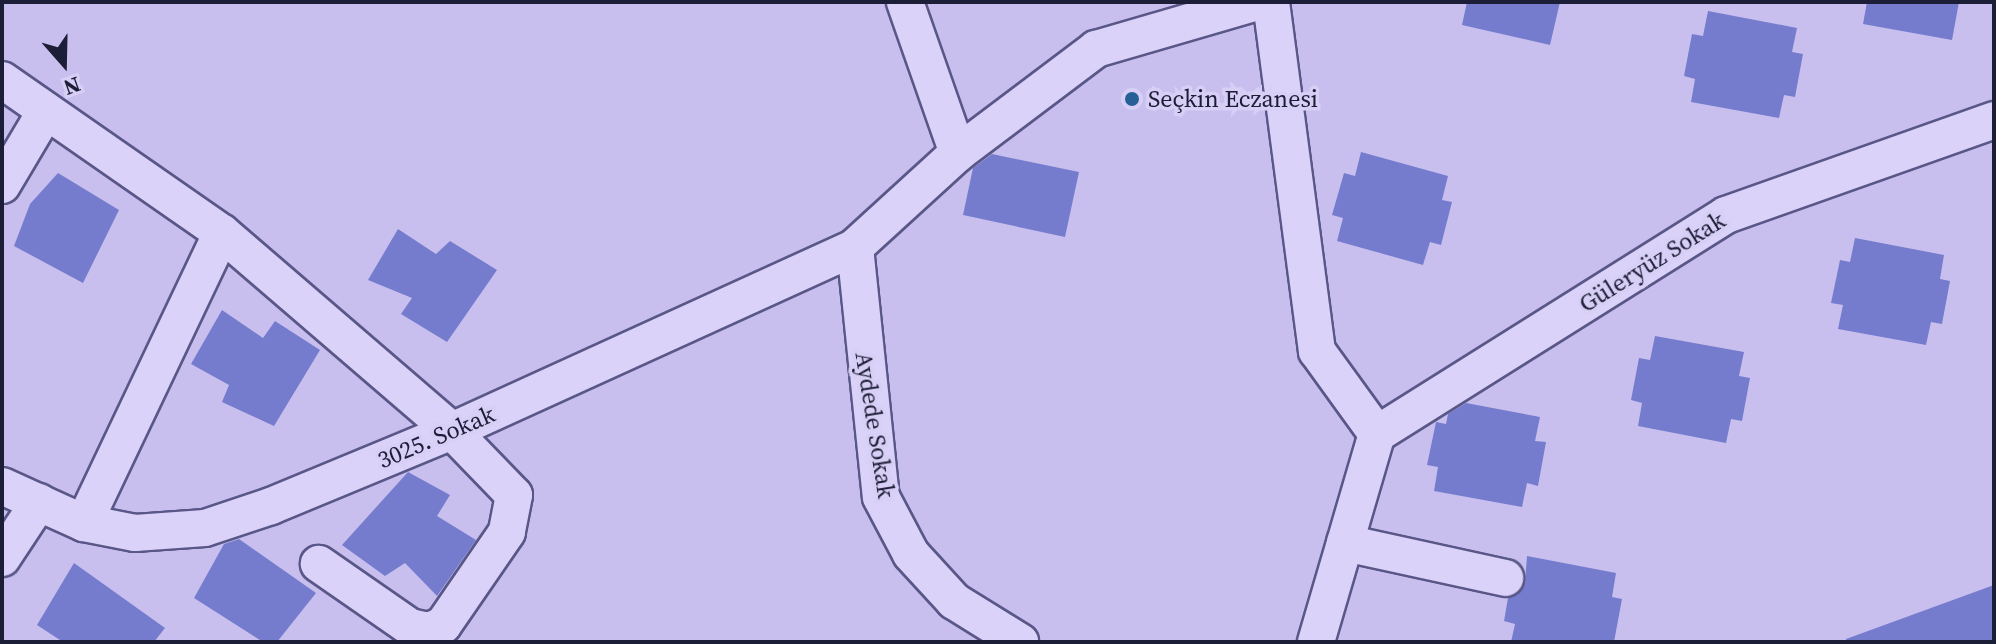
<!DOCTYPE html>
<html>
<head>
<meta charset="utf-8">
<style>
	body { margin:0 }
	#map { position:relative; width:1996px; height:644px; overflow:hidden; background:#c8bfee; font-family:"Source Serif 4",serif }
	div>[style] { position:absolute }
	[style*='--x'] { left:calc(var(--x)*1px); top:calc(var(--y)*1px); width:calc(var(--w)*1px); rotate:calc(var(--a)*1deg) }
	.building>* { inset:0; background:#757ccd }
	.roads { filter:drop-shadow(2px 0 #595787) drop-shadow(-2px 0 #595787) drop-shadow(0 2px #595787) drop-shadow(0 -2px #595787) }
	.minor>* { height:36px; margin:-18px; padding:0 18px; transform-origin:18px; border-radius:18px; background:#dad2f9 }
	.dots>* { width:22px; height:22px; translate:-50% -50%; box-sizing:border-box; border:4px solid #d7cff5; border-radius:50% }
	span { translate:-50% -50%; white-space:nowrap; text-align:center; line-height:1.15; -webkit-text-stroke:7px #d7cff5; paint-order:stroke }
	.poi-label { font-size:24px; color:#1c1d36 }
	.left { translate:0 -50%; text-align:left }
	.street-label { font-size:24px; color:#1c1d36 }
	.frame { position:absolute; inset:0; border:4px solid #1c1d36; pointer-events:none }
	.north { position:absolute; left:24px; top:24px; width:80px; height:80px; -webkit-text-stroke:6px #d7cff5; paint-order:stroke; rotate:160deg; font-size:22px; font-weight:700; line-height:32px; text-align:center; color:#1c1d36 }
	.north::after { content:''; display:block; margin:auto; width:28px; height:36px; background:#1c1d36; clip-path:polygon(50% 0,100% 100%,50% 72%,0 100%) }
</style>
</head>
<body>
<div id="map">
	<div class="building">
		<i style="clip-path:polygon(1467px 2px,1560px 2px,1550px 45px,1462px 25px)"></i>
		<i style="clip-path:polygon(1867px 2px,1959px 2px,1952px 40px,1863px 24px)"></i>
		<i style="clip-path:polygon(1708px 11px,1797px 28px,1792px 52px,1803px 54px,1795px 97px,1784px 95px,1779px 118px,1691px 102px,1695px 79px,1684px 76px,1692px 34px,1703px 36px)"></i>
		<i style="clip-path:polygon(1361px 152px,1448px 176px,1442px 200px,1452px 202px,1441px 245px,1430px 242px,1423px 265px,1337px 241px,1343px 218px,1332px 215px,1344px 173px,1355px 176px)"></i>
		<i style="clip-path:polygon(992px 154px,1079px 172px,1065px 237px,963px 215px,973px 168px)"></i>
		<i style="clip-path:polygon(58px 173px,119px 210px,83px 283px,14px 246px,30px 204px)"></i>
		<i style="clip-path:polygon(398px 229px,436px 254px,450px 241px,497px 270px,447px 342px,401px 314px,412px 298px,368px 280px)"></i>
		<i style="clip-path:polygon(1855px 238px,1944px 255px,1940px 279px,1950px 281px,1942px 324px,1931px 322px,1926px 345px,1838px 329px,1843px 305px,1831px 303px,1840px 260px,1850px 262px)"></i>
		<i style="clip-path:polygon(222px 310px,263px 338px,275px 321px,320px 350px,274px 426px,222px 402px,229px 385px,191px 364px)"></i>
		<i style="clip-path:polygon(1655px 336px,1744px 352px,1739px 376px,1750px 378px,1742px 421px,1731px 419px,1726px 443px,1638px 426px,1642px 403px,1631px 400px,1639px 358px,1650px 360px)"></i>
		<i style="clip-path:polygon(1466px 403px,1540px 417px,1535px 441px,1546px 442px,1538px 486px,1527px 483px,1522px 507px,1434px 491px,1438px 467px,1427px 465px,1436px 422px,1446px 424px,1448px 414px)"></i>
		<i style="clip-path:polygon(408px 472px,450px 495px,437px 516px,476px 540px,437px 596px,405px 563px,385px 576px,342px 545px)"></i>
		<i style="clip-path:polygon(239px 539px,316px 593px,277px 642px,263px 642px,194px 598px,224px 544px)"></i>
		<i style="clip-path:polygon(1527px 556px,1616px 573px,1612px 597px,1622px 599px,1614px 642px,1511px 642px,1515px 624px,1504px 621px,1508px 598px,1525px 583px)"></i>
		<i style="clip-path:polygon(74px 563px,165px 628px,154px 642px,63px 642px,37px 625px)"></i>
		<i style="clip-path:polygon(1994px 585px,1994px 642px,1846px 642px,1846px 639px)"></i>
	</div>
	<div class="roads">
		<div class="minor">
			<i style="--x:905;--y:2;--w:160;--a:70.7"></i>
			<i style="--x:1271;--y:2;--w:352;--a:82.5"></i>
			<i style="--x:1317;--y:351;--w:102;--a:54.1"></i>
			<i style="--x:2;--y:80;--w:268;--a:34.8"></i>
			<i style="--x:222;--y:233;--w:303;--a:40.7"></i>
			<i style="--x:452;--y:431;--w:89;--a:45.9"></i>
			<i style="--x:514;--y:495;--w:38;--a:101"></i>
			<i style="--x:507;--y:532;--w:113;--a:124.5"></i>
			<i style="--x:443;--y:625;--w:15;--a:157"></i>
			<i style="--x:429;--y:631;--w:19;--a:-168"></i>
			<i style="--x:410;--y:627;--w:111;--a:-145.3"></i>
			<i style="--x:2;--y:185;--w:86;--a:-59.3"></i>
			<i style="--x:855;--y:247;--w:251;--a:84.1"></i>
			<i style="--x:881;--y:497;--w:64;--a:62.2"></i>
			<i style="--x:911;--y:554;--w:64;--a:47.5"></i>
			<i style="--x:954;--y:601;--w:78;--a:31.8"></i>
			<i style="--x:1377;--y:434;--w:412;--a:-32.1"></i>
			<i style="--x:1726;--y:215;--w:284;--a:-19.5"></i>
			<i style="--x:2;--y:486;--w:90;--a:24.3"></i>
			<i style="--x:84;--y:523;--w:52;--a:11.1"></i>
			<i style="--x:135;--y:533;--w:70;--a:-4.1"></i>
			<i style="--x:205;--y:528;--w:70;--a:-18.4"></i>
			<i style="--x:271;--y:506;--w:196;--a:-22.5"></i>
			<i style="--x:452;--y:431;--w:443;--a:-24.5"></i>
			<i style="--x:855;--y:247;--w:139;--a:-42.4"></i>
			<i style="--x:958;--y:153;--w:173;--a:-37"></i>
			<i style="--x:1096;--y:49;--w:169;--a:-16.2"></i>
			<i style="--x:84;--y:523;--w:321;--a:-64.6"></i>
			<i style="--x:1345;--y:543;--w:164;--a:12.3"></i>
			<i style="--x:2;--y:558;--w:67;--a:-56.5"></i>
			<i style="--x:1316;--y:642;--w:217;--a:-73.7"></i>
		</div>
	</div>
	<div class="dots">
		<i style="left:1132px;top:99px;background:#276096"></i>
	</div>
	<div class="poi-label">
		<span class="left" style="left:1148px;top:99px">Seçkin Eczanesi</span>
	</div>
	<div class="street-label">
		<span style="left:1652px;top:262px;rotate:-32deg">Güleryüz Sokak</span>
		<span style="left:875px;top:425px;rotate:81deg">Aydede Sokak</span>
		<span style="left:436px;top:437px;rotate:-23deg">3025. Sokak</span>
	</div>
	<div class="frame"></div>
	<div class="north">N</div>
</div>
</body>
</html>
